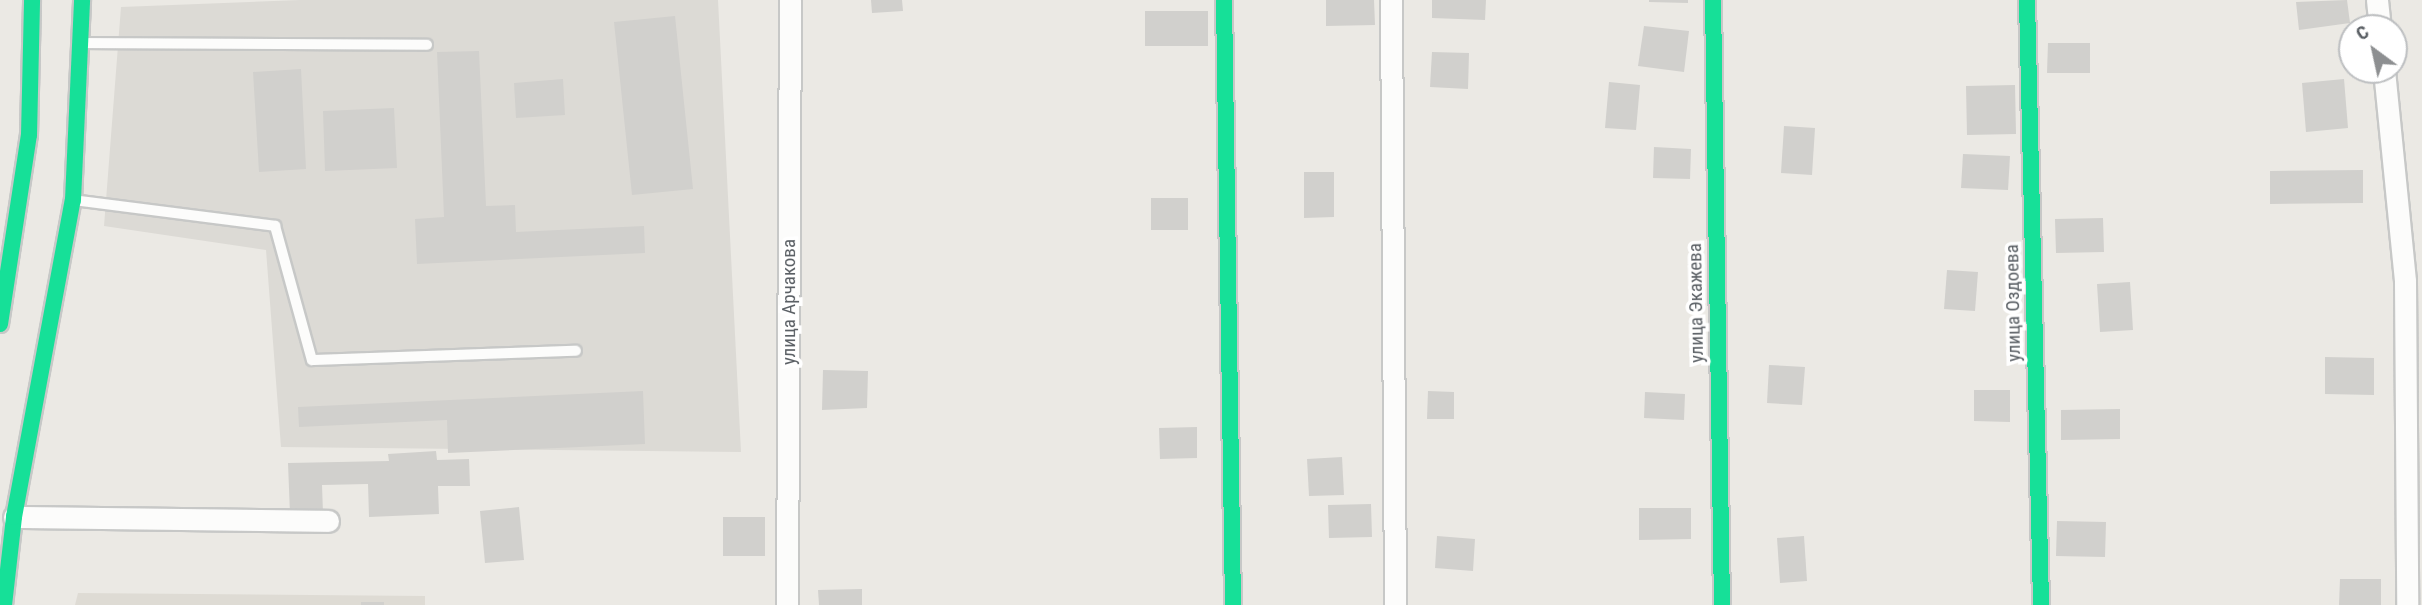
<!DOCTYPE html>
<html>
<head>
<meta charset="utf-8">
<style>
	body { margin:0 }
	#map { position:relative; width:2422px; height:605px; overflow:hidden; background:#ebe9e4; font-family:"Roboto Condensed",sans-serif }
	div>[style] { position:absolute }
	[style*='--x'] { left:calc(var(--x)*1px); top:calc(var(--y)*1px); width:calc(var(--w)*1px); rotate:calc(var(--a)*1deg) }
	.industrial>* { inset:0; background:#dcdad5 }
	.education>* { inset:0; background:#dedbd4 }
	.building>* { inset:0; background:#d1d0cd }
	.roads { filter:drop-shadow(2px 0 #c7c8c7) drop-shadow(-2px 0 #c7c8c7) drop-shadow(0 2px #c7c8c7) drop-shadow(0 -2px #c7c8c7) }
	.lane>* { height:10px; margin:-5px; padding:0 5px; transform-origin:5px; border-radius:5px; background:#fcfcfb }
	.street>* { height:21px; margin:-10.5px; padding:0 10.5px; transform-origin:10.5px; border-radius:10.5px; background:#fcfcfb }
	.fast>* { height:16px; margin:-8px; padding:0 8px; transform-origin:8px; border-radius:8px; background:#16e098 }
	span { translate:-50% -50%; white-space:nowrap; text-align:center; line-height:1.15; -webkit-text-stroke:7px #fff; paint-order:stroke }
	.street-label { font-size:19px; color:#5a5f64 }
	.north { position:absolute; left:2338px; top:14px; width:70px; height:70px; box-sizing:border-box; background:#fff; border:2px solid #bdbfc1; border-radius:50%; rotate:327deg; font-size:19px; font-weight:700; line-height:28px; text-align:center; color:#5a5f64 }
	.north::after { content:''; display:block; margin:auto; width:24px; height:32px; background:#8d8f91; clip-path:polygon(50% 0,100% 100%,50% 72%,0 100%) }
</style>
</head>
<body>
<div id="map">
	<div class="industrial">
		<i style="clip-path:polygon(300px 0,718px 0,741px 452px,281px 447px,266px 250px,104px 226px,121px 7px)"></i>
	</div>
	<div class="education">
		<i style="clip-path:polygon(78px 593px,425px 596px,425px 605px,75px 605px)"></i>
	</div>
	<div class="building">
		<i style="clip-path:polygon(871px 0,902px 0,903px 11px,872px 13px)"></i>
		<i style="clip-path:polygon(1326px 0,1374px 0,1375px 25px,1326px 26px)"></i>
		<i style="clip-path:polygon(1432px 0,1486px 0,1485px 20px,1432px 18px)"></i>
		<i style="clip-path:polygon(1649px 0,1688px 0,1688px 3px,1649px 2px)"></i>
		<i style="clip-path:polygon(2347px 0,2350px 23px,2299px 30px,2296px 2px)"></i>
		<i style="clip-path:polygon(1145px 11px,1208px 11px,1208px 46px,1145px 46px)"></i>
		<i style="clip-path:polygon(675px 16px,693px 189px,632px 195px,614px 22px)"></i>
		<i style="clip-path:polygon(1644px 26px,1689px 31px,1684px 72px,1638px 66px)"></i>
		<i style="clip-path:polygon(2048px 43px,2090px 43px,2090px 73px,2047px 73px)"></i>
		<i style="clip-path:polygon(479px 51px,486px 206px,515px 205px,516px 232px,644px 226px,645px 253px,417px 264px,415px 219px,444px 217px,437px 52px)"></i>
		<i style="clip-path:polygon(1432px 52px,1469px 53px,1468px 89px,1430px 87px)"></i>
		<i style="clip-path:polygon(301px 69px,306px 169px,259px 172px,253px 72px)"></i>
		<i style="clip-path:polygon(563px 79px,565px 115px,516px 118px,514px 83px)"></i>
		<i style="clip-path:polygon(2344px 79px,2348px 128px,2306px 132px,2302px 83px)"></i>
		<i style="clip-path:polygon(1609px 82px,1640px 85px,1636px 130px,1605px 128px)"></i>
		<i style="clip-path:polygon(2015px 85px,2016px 134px,1967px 135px,1966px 86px)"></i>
		<i style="clip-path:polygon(394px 108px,397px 168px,325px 171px,323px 111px)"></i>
		<i style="clip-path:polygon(1784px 126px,1815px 128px,1812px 175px,1781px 173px)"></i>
		<i style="clip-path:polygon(1654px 147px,1691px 149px,1690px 179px,1653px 178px)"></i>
		<i style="clip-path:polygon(1963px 154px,2010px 156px,2008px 190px,1961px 188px)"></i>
		<i style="clip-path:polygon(2363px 170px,2363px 203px,2270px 204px,2270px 171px)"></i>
		<i style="clip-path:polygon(1304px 172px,1334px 172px,1334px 217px,1304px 218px)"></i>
		<i style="clip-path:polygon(1151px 198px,1188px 198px,1188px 230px,1151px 230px)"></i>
		<i style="clip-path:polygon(2103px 218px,2104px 252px,2056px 253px,2055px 219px)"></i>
		<i style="clip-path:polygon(1947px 270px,1978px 272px,1975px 311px,1944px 309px)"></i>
		<i style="clip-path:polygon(2130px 282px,2133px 330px,2100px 332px,2097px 284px)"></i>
		<i style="clip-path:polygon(2325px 357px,2374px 358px,2374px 395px,2325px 394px)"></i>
		<i style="clip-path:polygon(1769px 365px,1805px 367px,1802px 405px,1767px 403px)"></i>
		<i style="clip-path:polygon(823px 370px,868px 371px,867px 408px,822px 410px)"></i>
		<i style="clip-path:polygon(1974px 390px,2010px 390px,2010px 422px,1974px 421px)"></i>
		<i style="clip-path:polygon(643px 391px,645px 444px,448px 453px,447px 420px,299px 427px,298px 407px)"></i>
		<i style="clip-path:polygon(1428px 391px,1454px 392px,1454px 419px,1427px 419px)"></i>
		<i style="clip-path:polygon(1645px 392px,1685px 394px,1684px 420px,1644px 418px)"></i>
		<i style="clip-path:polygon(2120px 409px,2120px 439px,2061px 440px,2061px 410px)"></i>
		<i style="clip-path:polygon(1197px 427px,1197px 458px,1160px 459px,1159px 428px)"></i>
		<i style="clip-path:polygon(436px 451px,437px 460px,469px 459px,470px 486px,438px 486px,439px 514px,369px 517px,368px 484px,322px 485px,323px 513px,290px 514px,288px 463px,389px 461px,388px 454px)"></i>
		<i style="clip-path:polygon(1342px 457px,1344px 495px,1309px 496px,1307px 459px)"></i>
		<i style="clip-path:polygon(1371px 504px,1372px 537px,1329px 538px,1328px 505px)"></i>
		<i style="clip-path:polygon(519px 507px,524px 560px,485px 563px,480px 511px)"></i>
		<i style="clip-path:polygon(1639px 508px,1691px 508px,1691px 539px,1639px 540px)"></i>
		<i style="clip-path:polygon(723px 517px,765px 517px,765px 556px,723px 556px)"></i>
		<i style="clip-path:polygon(2057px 521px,2106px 522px,2105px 557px,2056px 556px)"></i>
		<i style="clip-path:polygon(1437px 536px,1475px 539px,1473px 571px,1435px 568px)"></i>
		<i style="clip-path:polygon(1804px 536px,1807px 581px,1780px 583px,1777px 538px)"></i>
		<i style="clip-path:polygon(2340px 579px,2381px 579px,2381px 605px,2339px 605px)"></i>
		<i style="clip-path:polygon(862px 589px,862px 605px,819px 605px,818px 590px)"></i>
		<i style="clip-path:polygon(361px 602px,384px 602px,384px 605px,361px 605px)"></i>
	</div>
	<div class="roads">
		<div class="lane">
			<i style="--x:81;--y:43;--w:346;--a:0.3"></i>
			<i style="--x:73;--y:200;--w:204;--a:7.3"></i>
			<i style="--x:275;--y:226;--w:139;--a:74.6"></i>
			<i style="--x:312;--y:360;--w:264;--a:-2"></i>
		</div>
		<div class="street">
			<i style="--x:1391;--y:0;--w:605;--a:89.62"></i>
			<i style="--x:2377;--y:0;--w:28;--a:84"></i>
			<i style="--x:2384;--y:70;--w:212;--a:84.3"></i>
			<i style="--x:2405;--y:281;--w:324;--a:89.6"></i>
			<i style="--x:14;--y:517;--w:314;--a:0.7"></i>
			<i style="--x:787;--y:605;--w:605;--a:-89.72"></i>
		</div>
		<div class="fast">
			<i style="--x:1224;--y:0;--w:605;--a:89.15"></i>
			<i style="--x:1713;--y:0;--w:605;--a:89.15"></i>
			<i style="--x:2027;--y:0;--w:605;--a:88.67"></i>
			<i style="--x:0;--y:324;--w:191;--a:-81.3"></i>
			<i style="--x:29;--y:135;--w:135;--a:-88.7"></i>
			<i style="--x:4;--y:605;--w:89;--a:-83.5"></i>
			<i style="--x:14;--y:517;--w:322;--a:-79.5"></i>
			<i style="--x:73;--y:200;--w:200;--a:-87.4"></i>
		</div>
	</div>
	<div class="street-label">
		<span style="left:789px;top:302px;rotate:-90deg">улица Арчакова</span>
		<span style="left:1696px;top:303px;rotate:-91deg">улица Экажева</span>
		<span style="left:2013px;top:303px;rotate:-91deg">улица Оздоева</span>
	</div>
	<div class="north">С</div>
</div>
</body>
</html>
